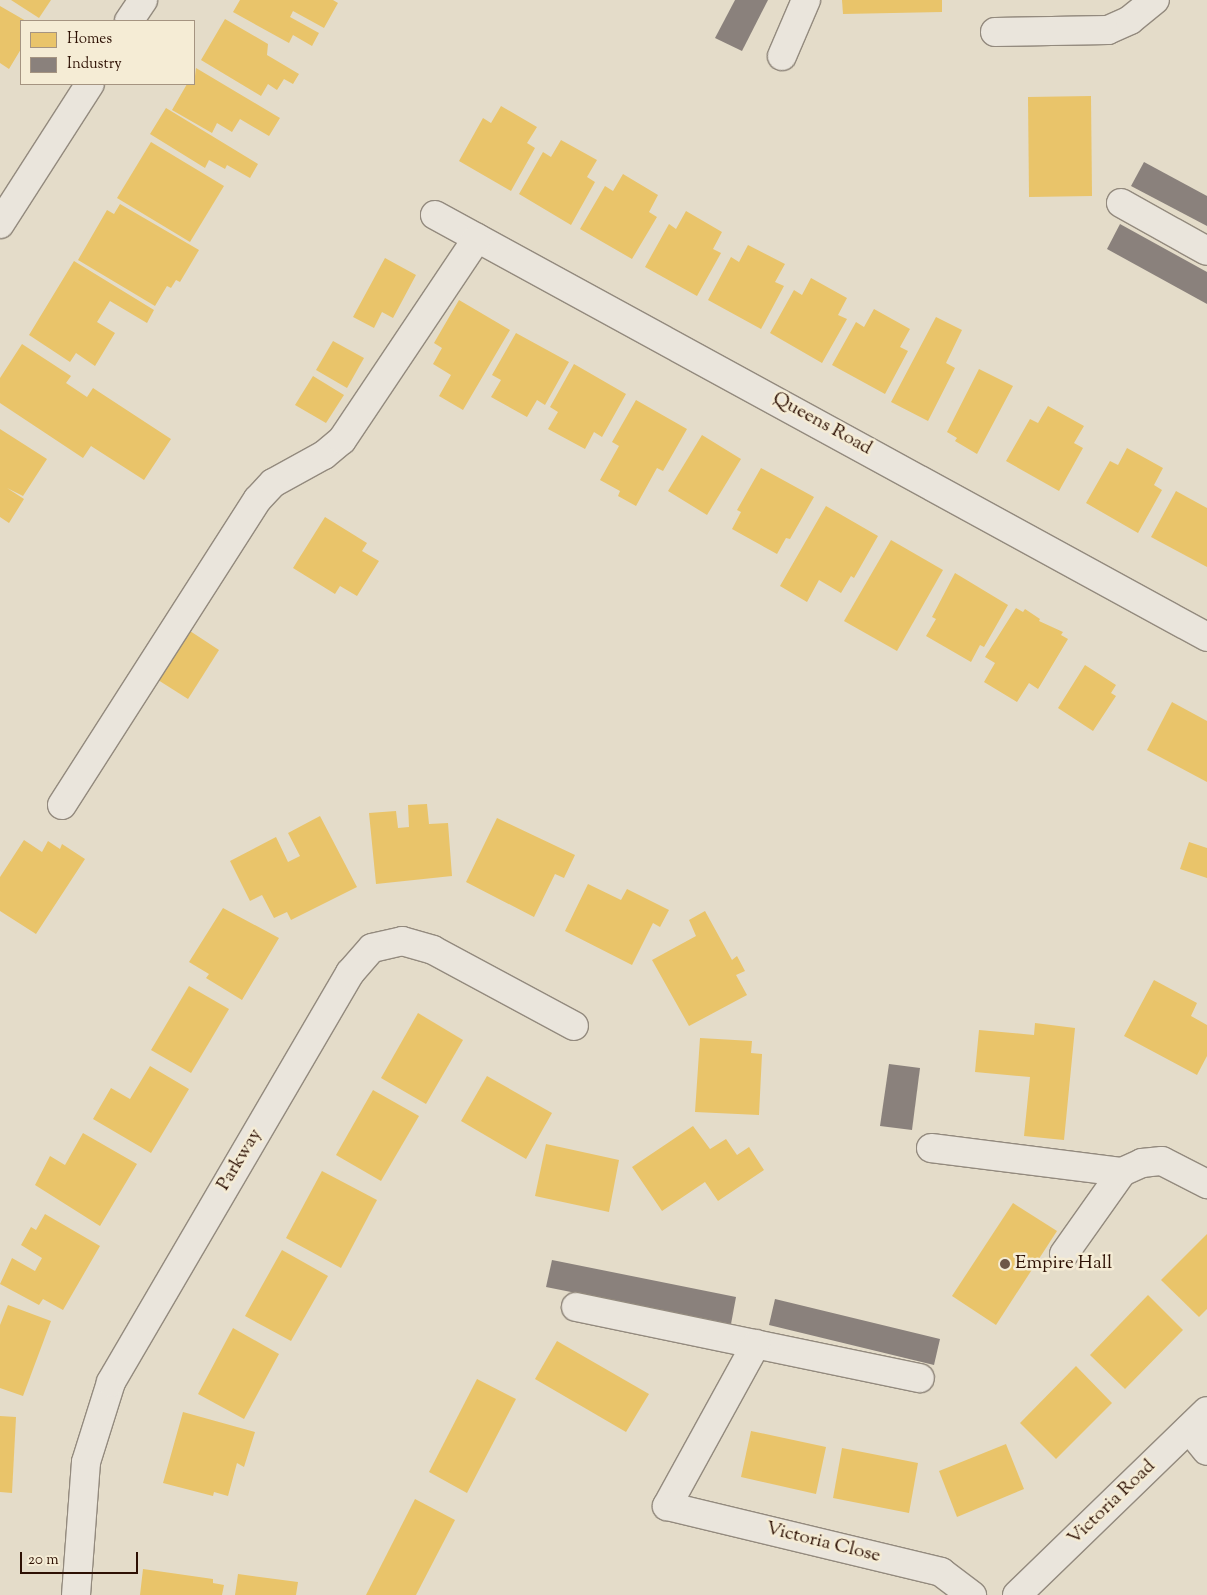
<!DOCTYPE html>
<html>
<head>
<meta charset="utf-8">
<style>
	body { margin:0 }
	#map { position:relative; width:1207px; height:1595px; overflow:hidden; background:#e4dcc9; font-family:"Sorts Mill Goudy",serif }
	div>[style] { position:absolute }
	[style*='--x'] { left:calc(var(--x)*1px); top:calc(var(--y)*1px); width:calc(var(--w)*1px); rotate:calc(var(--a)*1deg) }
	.homes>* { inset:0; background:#e9c46a }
	.industry>* { inset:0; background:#8a817c }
	.roads { filter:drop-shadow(1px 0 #938a7e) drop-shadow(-1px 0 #938a7e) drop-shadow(0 1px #938a7e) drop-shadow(0 -1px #938a7e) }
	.minor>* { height:28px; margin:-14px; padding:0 14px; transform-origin:14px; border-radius:14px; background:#eae5dc }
	.dots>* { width:14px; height:14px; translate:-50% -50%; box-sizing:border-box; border:2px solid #f5ecd5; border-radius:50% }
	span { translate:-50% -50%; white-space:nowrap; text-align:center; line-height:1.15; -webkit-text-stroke:5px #f5ecd5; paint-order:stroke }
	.street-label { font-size:19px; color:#2d1003 }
	.poi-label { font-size:19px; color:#2d1003 }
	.left { translate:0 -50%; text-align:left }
	.legend { position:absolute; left:20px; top:20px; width:175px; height:65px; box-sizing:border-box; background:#f5ecd5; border:1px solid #a59481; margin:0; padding:6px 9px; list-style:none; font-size:15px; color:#2d1003 }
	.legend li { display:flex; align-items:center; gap:10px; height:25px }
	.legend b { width:25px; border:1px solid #a59481 }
	.scale { position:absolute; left:20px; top:1552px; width:118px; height:22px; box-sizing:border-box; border:2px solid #2d1003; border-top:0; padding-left:6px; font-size:15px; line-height:18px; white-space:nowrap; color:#2d1003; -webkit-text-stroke:4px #f5ecd5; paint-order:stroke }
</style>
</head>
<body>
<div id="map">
	<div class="homes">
		<i style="clip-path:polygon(11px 0,51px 0,39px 18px)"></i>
		<i style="clip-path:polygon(240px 0,333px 0,338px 3px,324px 28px,293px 11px,290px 17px,319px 33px,312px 46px,293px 35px,289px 43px,233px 12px)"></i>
		<i style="clip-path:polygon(842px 0,942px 0,942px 12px,843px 14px)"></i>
		<i style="clip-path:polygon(0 6px,26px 21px,21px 21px,21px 49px,9px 69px,0 63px)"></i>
		<i style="clip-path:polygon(225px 19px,268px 44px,267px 55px,299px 74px,293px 84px,284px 79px,277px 90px,268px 84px,261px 96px,201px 60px)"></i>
		<i style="clip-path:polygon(196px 68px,280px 118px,269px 136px,240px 119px,232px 132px,217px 123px,212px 133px,172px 110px,187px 84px,194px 84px)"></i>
		<i style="clip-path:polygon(1091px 96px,1092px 196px,1029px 197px,1028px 97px)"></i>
		<i style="clip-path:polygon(501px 106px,537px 127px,527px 143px,535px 148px,511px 191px,459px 161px,483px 118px,491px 123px)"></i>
		<i style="clip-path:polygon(166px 108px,258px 164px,250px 178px,227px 165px,225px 169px,209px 160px,205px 168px,150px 134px)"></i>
		<i style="clip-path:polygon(561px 140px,597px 160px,587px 177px,595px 182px,571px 225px,519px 194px,543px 152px,551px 157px)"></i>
		<i style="clip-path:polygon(151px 142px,224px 186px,190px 242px,117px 198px)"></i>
		<i style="clip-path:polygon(623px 174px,658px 195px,649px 212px,657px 217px,632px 259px,580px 229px,605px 186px,613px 191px)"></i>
		<i style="clip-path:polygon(120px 204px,199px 250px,180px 282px,176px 280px,171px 288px,167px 286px,155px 306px,78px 260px,107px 210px,114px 214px)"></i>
		<i style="clip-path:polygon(686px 211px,722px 232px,713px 249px,721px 253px,697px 296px,645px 267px,669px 224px,676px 229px)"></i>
		<i style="clip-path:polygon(748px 245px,785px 264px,775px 282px,784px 286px,761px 329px,708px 300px,731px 257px,739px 262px)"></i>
		<i style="clip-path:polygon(385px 258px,416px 275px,393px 318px,382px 312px,374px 328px,353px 317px)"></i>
		<i style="clip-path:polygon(74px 261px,154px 310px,147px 323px,110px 301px,97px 322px,115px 333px,95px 366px,76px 353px,70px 362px,29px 335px)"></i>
		<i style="clip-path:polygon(811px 278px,847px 298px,838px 315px,847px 319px,822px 363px,770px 333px,794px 290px,802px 295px)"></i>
		<i style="clip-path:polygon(459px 300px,510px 330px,463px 410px,439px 396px,451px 375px,433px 364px,442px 348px,434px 343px)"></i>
		<i style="clip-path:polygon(874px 309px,910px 329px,900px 347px,908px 351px,885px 394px,832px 365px,856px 322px,864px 327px)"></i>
		<i style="clip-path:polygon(936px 317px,962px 330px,946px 363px,955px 368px,928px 421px,891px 402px)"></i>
		<i style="clip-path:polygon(516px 333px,569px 362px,545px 405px,537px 400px,527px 417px,491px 397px,501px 380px,492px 375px)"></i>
		<i style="clip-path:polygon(333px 341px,364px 358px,347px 388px,316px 370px)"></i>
		<i style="clip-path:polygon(22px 344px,71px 376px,66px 383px,87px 397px,93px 388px,171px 439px,144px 480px,91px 446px,83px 458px,0 403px,0 378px)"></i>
		<i style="clip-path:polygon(574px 364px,626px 394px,602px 437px,594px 432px,585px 449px,548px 429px,558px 412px,550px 407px)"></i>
		<i style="clip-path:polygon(979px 369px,1013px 386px,977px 454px,955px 441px,957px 438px,947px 432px)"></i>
		<i style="clip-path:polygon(313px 376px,344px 395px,326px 423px,295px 405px)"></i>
		<i style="clip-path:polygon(636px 400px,687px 429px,663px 471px,657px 468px,636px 506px,618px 496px,620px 491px,600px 480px,619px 446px,612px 442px)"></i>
		<i style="clip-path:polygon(1048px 406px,1084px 426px,1074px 443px,1083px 448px,1059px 491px,1006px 461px,1030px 419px,1038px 423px)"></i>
		<i style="clip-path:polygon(0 429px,47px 459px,23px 496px,7px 488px,24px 499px,9px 523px,0 517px)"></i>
		<i style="clip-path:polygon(702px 435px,741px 459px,707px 515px,668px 491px)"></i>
		<i style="clip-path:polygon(1127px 448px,1163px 468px,1154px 485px,1162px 490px,1138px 533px,1086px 503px,1110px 461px,1118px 465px)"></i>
		<i style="clip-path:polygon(761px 468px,814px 497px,790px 539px,786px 538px,777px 554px,732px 529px,741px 512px,737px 510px)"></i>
		<i style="clip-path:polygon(1176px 491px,1207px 508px,1207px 567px,1151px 537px)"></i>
		<i style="clip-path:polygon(826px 506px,878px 536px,854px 578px,851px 576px,841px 593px,819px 580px,807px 602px,780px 586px)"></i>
		<i style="clip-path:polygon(325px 517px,367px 543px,362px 551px,379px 561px,357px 596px,340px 586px,335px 594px,293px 568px)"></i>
		<i style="clip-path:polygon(891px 540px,943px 570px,897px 651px,844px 621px)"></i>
		<i style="clip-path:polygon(955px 573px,1008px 605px,984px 647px,980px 645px,971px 662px,926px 636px,936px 619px,932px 617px)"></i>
		<i style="clip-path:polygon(1016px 608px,1023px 612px,1025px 609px,1040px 619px,1039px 621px,1063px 632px,1061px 635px,1068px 639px,1038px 689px,1029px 683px,1017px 702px,984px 682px,995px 663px,985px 657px)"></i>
		<i style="clip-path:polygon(190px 631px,219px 650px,188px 699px,158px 680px)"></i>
		<i style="clip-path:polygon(1085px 665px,1116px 685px,1111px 693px,1116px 696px,1093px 731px,1058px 708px)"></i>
		<i style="clip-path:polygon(1172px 702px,1207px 721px,1207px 782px,1147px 750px)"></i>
		<i style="clip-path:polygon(427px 804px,429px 824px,448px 823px,452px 876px,376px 884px,369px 813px,396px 811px,398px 828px,409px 827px,408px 805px)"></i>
		<i style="clip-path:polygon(320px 816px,357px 887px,291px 920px,287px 912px,274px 918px,262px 895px,250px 901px,230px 861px,276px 837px,288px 862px,300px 856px,288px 833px)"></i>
		<i style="clip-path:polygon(497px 818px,575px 855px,564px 878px,555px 874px,534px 917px,466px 882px)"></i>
		<i style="clip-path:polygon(24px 840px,42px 852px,48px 841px,60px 849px,62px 844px,85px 859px,36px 934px,0 911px,0 877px)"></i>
		<i style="clip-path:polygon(1189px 842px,1207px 848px,1207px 878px,1180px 869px)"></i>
		<i style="clip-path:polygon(588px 884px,621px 900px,627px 889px,669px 910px,660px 927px,653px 923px,632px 965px,565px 931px)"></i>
		<i style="clip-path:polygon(223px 908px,279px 938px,242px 1000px,206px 978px,209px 974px,189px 962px)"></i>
		<i style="clip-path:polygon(705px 911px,732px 960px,737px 956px,745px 971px,736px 975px,747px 995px,689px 1026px,652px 960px,696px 936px,689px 920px)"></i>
		<i style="clip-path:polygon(1154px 980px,1197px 1003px,1191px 1016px,1207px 1025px,1207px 1056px,1197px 1075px,1124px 1036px)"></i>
		<i style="clip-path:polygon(189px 986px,229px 1009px,191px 1073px,151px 1050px)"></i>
		<i style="clip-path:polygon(418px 1013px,463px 1040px,426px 1104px,381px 1078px)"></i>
		<i style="clip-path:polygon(1035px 1023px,1075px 1028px,1064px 1140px,1024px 1136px,1030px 1077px,975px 1072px,979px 1030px,1034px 1035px)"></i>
		<i style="clip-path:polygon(700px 1038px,752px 1041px,751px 1053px,762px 1054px,759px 1115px,695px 1112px)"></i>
		<i style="clip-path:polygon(150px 1066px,189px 1089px,151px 1153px,93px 1119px,111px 1088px,130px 1099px)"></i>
		<i style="clip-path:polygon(487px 1076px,552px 1113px,526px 1159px,461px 1121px)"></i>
		<i style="clip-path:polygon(373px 1090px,419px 1116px,381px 1181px,336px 1155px)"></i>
		<i style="clip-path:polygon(693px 1126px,710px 1149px,726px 1139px,737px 1155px,749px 1147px,764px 1170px,718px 1201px,705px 1182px,662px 1211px,632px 1167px)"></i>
		<i style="clip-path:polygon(83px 1133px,137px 1164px,100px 1226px,35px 1185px,50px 1156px,65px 1165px)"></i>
		<i style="clip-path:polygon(546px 1144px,619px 1160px,609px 1212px,535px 1196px)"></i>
		<i style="clip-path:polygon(322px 1171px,377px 1200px,341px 1268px,286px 1238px)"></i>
		<i style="clip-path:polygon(1013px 1203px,1057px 1231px,996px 1325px,952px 1296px)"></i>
		<i style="clip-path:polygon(45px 1214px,100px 1246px,63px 1310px,43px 1299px,39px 1305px,0 1284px,12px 1258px,35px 1271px,42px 1258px,21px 1245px,31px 1227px,36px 1230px)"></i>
		<i style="clip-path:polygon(1207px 1234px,1207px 1309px,1199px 1317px,1161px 1280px)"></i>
		<i style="clip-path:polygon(282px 1250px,328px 1276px,291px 1341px,245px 1316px)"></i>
		<i style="clip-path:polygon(1148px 1295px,1183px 1330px,1125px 1389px,1090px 1355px)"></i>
		<i style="clip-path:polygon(8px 1305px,51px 1321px,23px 1396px,0 1388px,0 1325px)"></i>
		<i style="clip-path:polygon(233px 1328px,279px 1354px,244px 1419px,198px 1394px)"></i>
		<i style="clip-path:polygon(557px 1341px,649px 1394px,626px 1432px,535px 1379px)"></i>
		<i style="clip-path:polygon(1076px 1366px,1112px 1403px,1056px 1459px,1020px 1423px)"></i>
		<i style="clip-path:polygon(477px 1379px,516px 1399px,467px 1493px,429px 1472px)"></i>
		<i style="clip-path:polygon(183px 1412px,255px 1432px,244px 1467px,237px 1463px,228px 1496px,214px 1492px,213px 1496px,163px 1483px)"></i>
		<i style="clip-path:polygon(0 1416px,16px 1417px,12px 1493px,0 1492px)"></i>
		<i style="clip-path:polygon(751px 1431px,826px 1447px,816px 1494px,741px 1477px)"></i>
		<i style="clip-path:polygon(1006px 1444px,1024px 1489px,957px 1517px,939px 1471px)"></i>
		<i style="clip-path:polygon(842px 1448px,918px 1463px,909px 1513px,833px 1498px)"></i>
		<i style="clip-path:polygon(415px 1499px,455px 1520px,416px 1595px,366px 1595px)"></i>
		<i style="clip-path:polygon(143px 1569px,213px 1579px,213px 1583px,224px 1585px,222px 1595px,140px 1595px)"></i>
		<i style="clip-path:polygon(238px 1574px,298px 1582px,296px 1595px,235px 1595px)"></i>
	</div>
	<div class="industry">
		<i style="clip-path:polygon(735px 0,768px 0,742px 51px,715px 38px)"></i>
		<i style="clip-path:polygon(1144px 162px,1207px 196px,1207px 226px,1131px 186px)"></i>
		<i style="clip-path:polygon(1120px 224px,1207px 272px,1207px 304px,1107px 249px)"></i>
		<i style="clip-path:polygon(889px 1064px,920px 1068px,912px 1130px,880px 1126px)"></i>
		<i style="clip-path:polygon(552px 1260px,736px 1297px,731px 1324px,546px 1287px)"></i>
		<i style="clip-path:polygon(775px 1299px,940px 1339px,934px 1365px,769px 1325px)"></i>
	</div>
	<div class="roads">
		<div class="minor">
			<i style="--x:129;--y:21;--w:25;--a:-56"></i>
			<i style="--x:995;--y:32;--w:113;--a:-1"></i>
			<i style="--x:1108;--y:30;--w:24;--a:-24"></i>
			<i style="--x:1130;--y:20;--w:32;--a:-39"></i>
			<i style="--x:782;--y:56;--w:61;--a:-66.8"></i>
			<i style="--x:1121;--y:203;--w:98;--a:29.2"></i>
			<i style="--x:435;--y:215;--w:880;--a:28.66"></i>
			<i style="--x:0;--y:224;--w:166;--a:-57.3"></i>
			<i style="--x:62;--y:805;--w:363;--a:-57.4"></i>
			<i style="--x:258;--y:499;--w:22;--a:-47"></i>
			<i style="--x:273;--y:483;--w:58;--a:-28.8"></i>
			<i style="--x:324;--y:455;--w:23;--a:-40"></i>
			<i style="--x:342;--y:440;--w:243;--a:-56.2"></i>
			<i style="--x:931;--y:1148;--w:193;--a:7.2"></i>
			<i style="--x:1064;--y:1254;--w:100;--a:-54.7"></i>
			<i style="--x:1122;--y:1172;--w:22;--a:-24"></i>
			<i style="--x:1142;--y:1163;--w:20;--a:-6"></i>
			<i style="--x:1162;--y:1161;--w:51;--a:27.1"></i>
			<i style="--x:576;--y:1307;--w:351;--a:11.7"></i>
			<i style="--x:756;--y:1344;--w:185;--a:118.8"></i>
			<i style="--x:667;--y:1506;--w:282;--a:13.5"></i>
			<i style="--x:941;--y:1572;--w:39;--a:37"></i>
			<i style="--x:1189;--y:1429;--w:28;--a:51"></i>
			<i style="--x:76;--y:1595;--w:133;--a:-85.7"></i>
			<i style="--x:86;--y:1462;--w:84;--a:-72.6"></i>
			<i style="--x:111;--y:1382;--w:474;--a:-59.7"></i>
			<i style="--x:350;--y:973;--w:33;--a:-49"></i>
			<i style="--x:372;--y:948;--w:31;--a:-13"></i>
			<i style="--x:402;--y:941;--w:32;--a:16"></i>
			<i style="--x:433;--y:950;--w:160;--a:28.3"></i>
			<i style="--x:1017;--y:1595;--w:264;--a:-44.1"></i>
		</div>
	</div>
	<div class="dots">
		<i style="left:1005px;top:1264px;background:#6d5748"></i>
	</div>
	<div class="street-label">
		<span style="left:822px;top:424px;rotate:29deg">Queens Road</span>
		<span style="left:240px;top:1160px;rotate:-59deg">Parkway</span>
		<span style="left:1112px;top:1503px;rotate:-44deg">Victoria Road</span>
		<span style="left:823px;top:1543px;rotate:14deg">Victoria Close</span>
	</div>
	<div class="poi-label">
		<span class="left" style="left:1015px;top:1264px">Empire Hall</span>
	</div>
	<ul class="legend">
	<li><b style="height:14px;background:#e9c46a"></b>Homes</li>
	<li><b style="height:14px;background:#8a817c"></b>Industry</li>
	</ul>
	<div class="scale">20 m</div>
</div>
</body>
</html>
